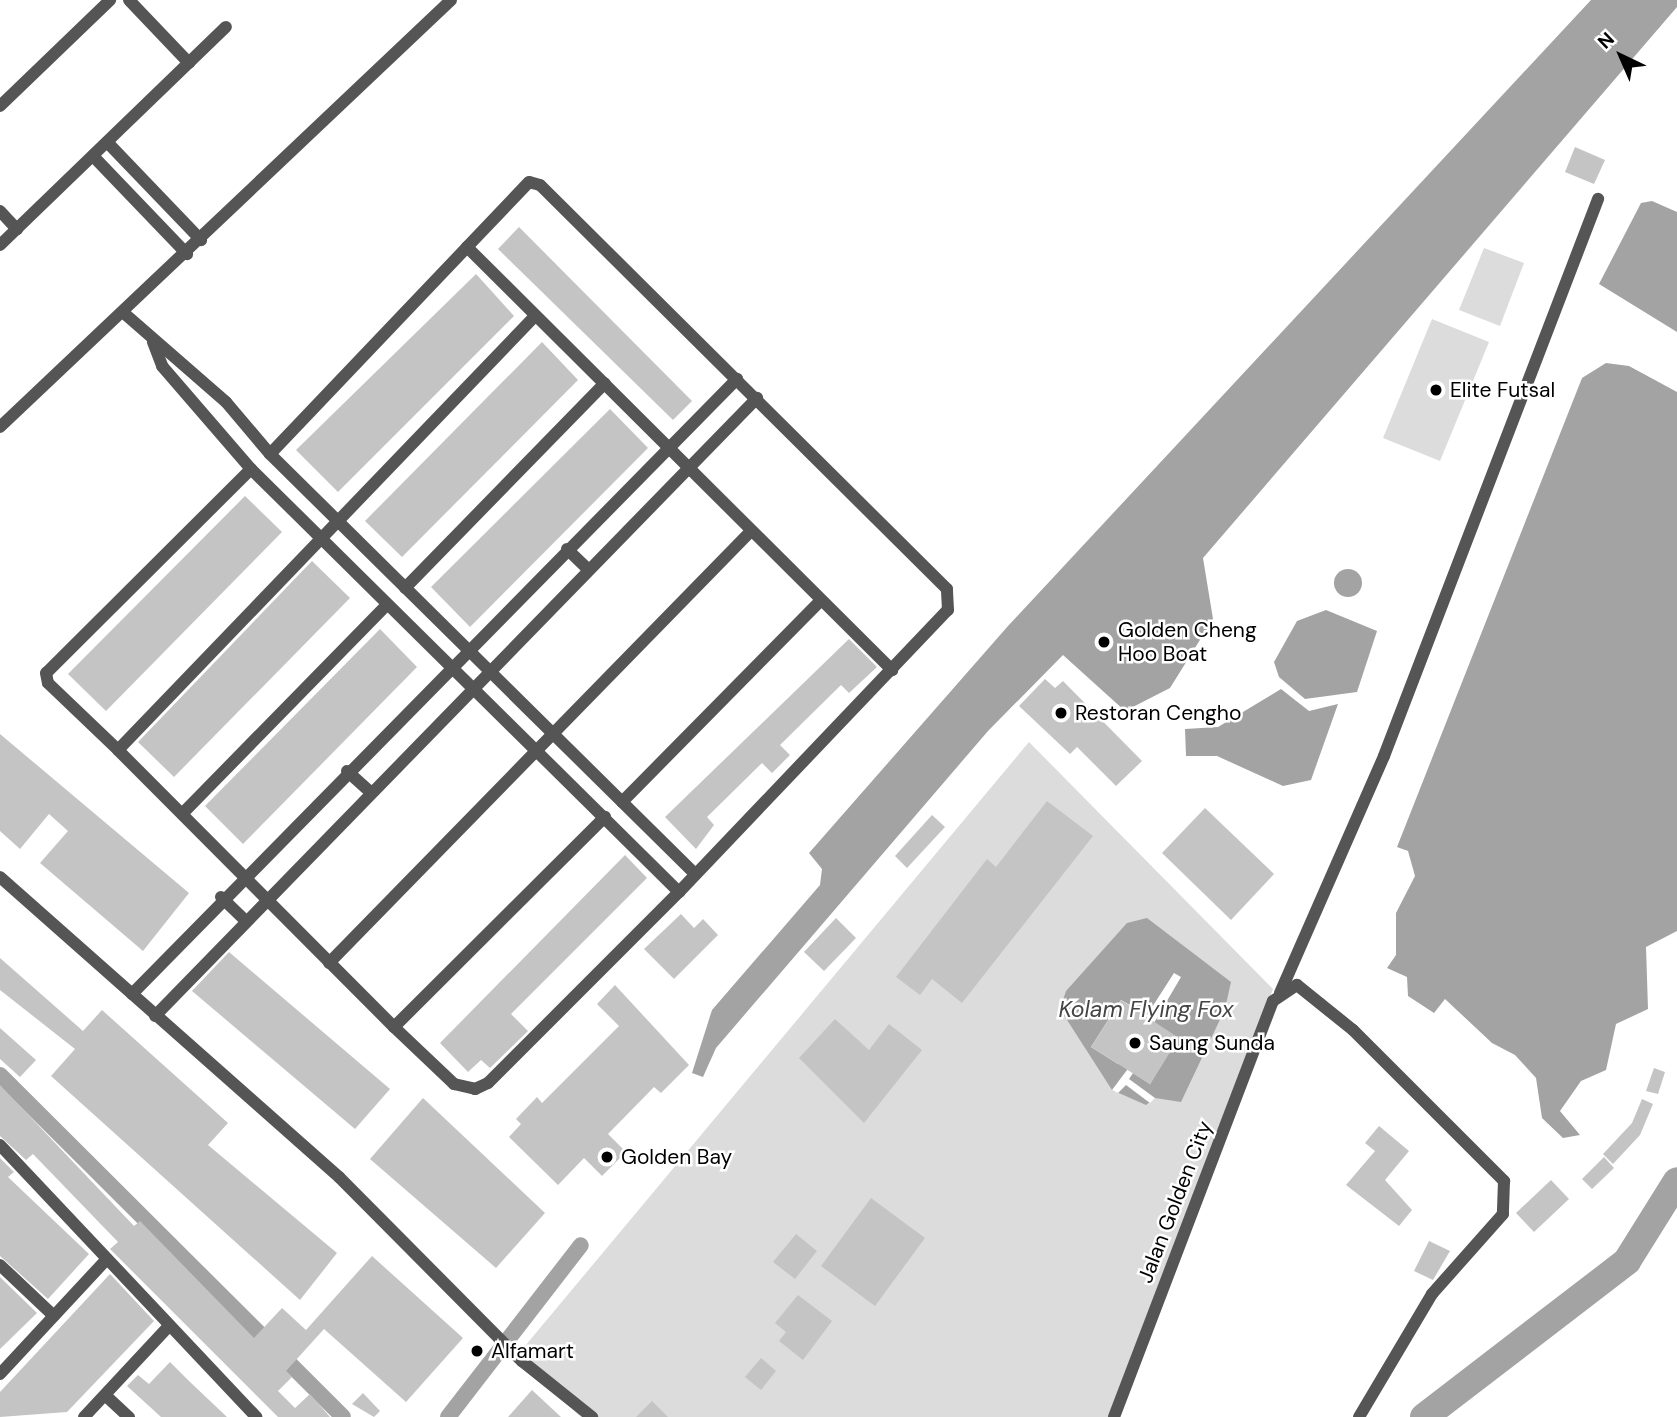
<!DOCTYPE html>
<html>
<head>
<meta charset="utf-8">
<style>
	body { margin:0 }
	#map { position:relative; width:1677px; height:1417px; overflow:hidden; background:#fff; font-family:"DM Sans",sans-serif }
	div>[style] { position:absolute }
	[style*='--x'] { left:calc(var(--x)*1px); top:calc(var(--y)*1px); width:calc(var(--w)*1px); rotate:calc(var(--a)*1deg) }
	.green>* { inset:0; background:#dcdcdc }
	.water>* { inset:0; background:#a3a3a3 }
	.round { border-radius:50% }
	.pier>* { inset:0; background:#fff }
	.canal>* { height:16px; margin:-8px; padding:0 8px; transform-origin:8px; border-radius:8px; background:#a3a3a3 }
	.river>* { height:28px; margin:-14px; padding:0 14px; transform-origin:14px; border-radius:14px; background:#a3a3a3 }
	.building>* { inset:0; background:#c4c4c4 }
	.street>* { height:12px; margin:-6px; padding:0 6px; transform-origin:6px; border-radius:6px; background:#555 }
	.dots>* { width:19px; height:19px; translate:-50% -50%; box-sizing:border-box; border:4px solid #fff; border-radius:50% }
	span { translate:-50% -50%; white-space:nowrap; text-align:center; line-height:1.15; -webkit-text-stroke:5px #fff; paint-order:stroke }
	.poi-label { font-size:21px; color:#000 }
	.left { translate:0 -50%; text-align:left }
	.street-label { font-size:21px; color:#000 }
	.water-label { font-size:23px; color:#444; font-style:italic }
	.north { position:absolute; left:1586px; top:21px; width:70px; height:70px; -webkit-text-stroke:5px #fff; paint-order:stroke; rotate:316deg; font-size:19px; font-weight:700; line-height:28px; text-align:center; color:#000 }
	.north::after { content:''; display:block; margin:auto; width:24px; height:32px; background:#000; clip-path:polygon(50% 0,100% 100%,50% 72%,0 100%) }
</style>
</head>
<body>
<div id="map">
	<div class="green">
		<i style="clip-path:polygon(1484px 248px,1524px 263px,1500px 326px,1459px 310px)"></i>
		<i style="clip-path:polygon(1432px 319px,1489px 342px,1440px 461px,1383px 438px)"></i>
		<i style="clip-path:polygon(1029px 742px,1273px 989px,1110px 1417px,581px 1417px,515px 1358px)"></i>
	</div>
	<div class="water">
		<i style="clip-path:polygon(1591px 0,1677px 0,1677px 7px,1203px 558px,1213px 619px,1170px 688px,1125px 711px,1063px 655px,988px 731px,716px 1048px,703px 1077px,692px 1073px,712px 1010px,820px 885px,822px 869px,809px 853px,1008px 626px)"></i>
		<i style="clip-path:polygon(1652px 201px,1677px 212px,1677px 332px,1599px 284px,1641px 203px)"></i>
		<i style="clip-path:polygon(1606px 363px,1629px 366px,1677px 392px,1677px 931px,1646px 947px,1648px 1009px,1616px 1024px,1606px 1070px,1581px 1081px,1560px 1111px,1580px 1135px,1563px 1138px,1542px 1118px,1536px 1078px,1515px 1055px,1492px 1043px,1445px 999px,1434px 1013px,1408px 996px,1407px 977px,1387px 968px,1396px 955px,1396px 913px,1415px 876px,1408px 851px,1397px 847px,1582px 378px)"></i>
		<i class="round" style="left:1334px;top:569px;width:28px;height:28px"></i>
		<i style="clip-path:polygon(1326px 610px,1377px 631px,1357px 692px,1305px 699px,1279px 677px,1274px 662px,1297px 621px)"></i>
		<i style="clip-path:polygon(1281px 689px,1309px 711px,1338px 704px,1311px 780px,1283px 786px,1217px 756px,1186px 756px,1185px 729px,1218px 727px)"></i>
		<i style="clip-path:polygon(1147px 918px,1231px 982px,1225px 1009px,1181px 1102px,1155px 1098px,1146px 1105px,1112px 1090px,1060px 1009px,1066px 991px,1127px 923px)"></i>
	</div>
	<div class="pier">
		<i style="clip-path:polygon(1174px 973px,1181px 977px,1154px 1023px,1178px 1038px,1150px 1084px,1133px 1073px,1129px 1079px,1155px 1098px,1150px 1103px,1126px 1085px,1118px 1093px,1112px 1090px,1127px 1070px,1129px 1047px,1118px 1064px,1091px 1047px,1121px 1000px,1147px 1015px)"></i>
	</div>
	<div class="canal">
		<i style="--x:0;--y:1075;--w:484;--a:44.9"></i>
		<i style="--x:448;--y:1417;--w:217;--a:-52.3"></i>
	</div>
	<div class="river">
		<i style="--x:1424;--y:1417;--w:256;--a:-37.5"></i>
		<i style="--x:1627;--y:1261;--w:94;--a:-58"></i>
	</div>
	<div class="building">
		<i style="clip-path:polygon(1575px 147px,1605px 160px,1594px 184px,1565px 172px)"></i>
		<i style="clip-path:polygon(519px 227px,692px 401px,673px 420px,498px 249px)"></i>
		<i style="clip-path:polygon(476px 274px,514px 316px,338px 492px,296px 450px)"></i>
		<i style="clip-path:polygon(542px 342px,578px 380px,402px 557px,365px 521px)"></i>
		<i style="clip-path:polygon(610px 409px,648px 448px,470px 627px,431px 587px)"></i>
		<i style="clip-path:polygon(245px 496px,282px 532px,106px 711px,68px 674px)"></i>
		<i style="clip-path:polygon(312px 561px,350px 598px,174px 777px,138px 742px)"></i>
		<i style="clip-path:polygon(380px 629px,417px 667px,243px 844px,205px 806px)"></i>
		<i style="clip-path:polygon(849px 639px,877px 667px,849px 693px,841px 685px,780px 745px,790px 755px,772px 773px,762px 763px,707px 817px,714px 825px,696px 849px,665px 817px)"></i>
		<i style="clip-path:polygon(1045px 679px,1055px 688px,1063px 681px,1142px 761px,1116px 786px,1077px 747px,1070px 754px,1019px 706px)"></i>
		<i style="clip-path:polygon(0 734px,189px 893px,143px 951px,40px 863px,68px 831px,49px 814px,20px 849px,0 831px)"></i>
		<i style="clip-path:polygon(1047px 801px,1093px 836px,962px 1003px,932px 979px,920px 995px,896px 977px,987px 859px,996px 867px)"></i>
		<i style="clip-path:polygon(1205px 808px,1274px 874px,1231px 920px,1162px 853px)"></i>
		<i style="clip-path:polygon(932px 815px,945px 827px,907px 868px,895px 856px)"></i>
		<i style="clip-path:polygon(625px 855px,647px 878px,511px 1014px,528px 1031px,490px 1068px,481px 1060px,468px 1072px,440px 1043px)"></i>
		<i style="clip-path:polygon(681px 914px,694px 928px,703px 919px,718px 935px,674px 979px,644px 949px)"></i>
		<i style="clip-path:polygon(836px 918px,856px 938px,824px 971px,804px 952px)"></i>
		<i style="clip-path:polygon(229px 952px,390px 1089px,355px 1129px,192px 991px)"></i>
		<i style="clip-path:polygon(0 958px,83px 1031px,102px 1010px,228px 1123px,208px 1145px,337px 1253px,300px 1300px,51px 1076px,75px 1049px,0 990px)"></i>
		<i style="clip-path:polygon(615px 985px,689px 1065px,661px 1093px,654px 1087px,608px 1134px,626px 1152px,602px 1176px,584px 1158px,558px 1185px,509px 1137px,521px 1124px,516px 1119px,537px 1097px,542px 1103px,619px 1026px,597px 1004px)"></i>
		<i style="clip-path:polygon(1121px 1000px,1179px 1038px,1150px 1084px,1091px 1047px)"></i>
		<i style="clip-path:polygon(835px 1019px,869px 1050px,889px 1024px,922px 1050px,864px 1123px,799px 1058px)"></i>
		<i style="clip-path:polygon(0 1028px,36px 1060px,20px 1077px,0 1059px)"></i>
		<i style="clip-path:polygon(1654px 1068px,1665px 1072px,1658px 1094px,1646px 1091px)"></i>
		<i style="clip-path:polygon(0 1085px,134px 1226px,140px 1221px,254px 1338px,282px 1308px,306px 1330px,372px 1256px,463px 1338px,406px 1402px,324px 1329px,286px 1371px,292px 1377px,278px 1391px,295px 1408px,310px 1394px,330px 1417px,278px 1417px,110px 1249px,118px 1242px,33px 1154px,26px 1160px,0 1136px)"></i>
		<i style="clip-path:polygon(423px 1098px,545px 1213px,496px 1268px,370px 1159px)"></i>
		<i style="clip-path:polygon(1642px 1099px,1653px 1104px,1640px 1135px,1613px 1164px,1603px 1154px,1632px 1123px)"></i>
		<i style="clip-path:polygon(1379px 1126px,1409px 1151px,1385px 1180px,1412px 1210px,1399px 1226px,1346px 1185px,1375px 1151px,1365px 1143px)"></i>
		<i style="clip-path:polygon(1604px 1157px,1614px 1168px,1592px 1189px,1582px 1179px)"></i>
		<i style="clip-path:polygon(0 1158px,14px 1172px,8px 1177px,89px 1254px,48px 1299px,0 1256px)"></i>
		<i style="clip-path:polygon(1551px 1180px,1569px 1199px,1534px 1232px,1516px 1213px)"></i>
		<i style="clip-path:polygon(871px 1198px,925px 1238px,875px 1306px,821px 1266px)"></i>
		<i style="clip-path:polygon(796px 1234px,817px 1251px,795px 1279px,773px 1262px)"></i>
		<i style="clip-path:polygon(1429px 1241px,1450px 1251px,1433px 1280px,1414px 1271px)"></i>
		<i style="clip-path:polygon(110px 1274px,154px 1321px,67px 1412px,0 1417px,0 1392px)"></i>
		<i style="clip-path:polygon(0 1277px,37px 1313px,0 1349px)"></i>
		<i style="clip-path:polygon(798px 1295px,832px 1321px,803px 1360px,779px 1341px,786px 1332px,775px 1323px)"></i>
		<i style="clip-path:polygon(761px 1358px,776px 1371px,761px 1390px,745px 1377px)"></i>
		<i style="clip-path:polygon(170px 1362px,189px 1381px,227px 1417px,161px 1417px,127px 1386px,138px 1375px,149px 1384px)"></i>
		<i style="clip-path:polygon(532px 1390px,561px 1417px,508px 1417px)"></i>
		<i style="clip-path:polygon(363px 1393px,380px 1411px,374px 1417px,352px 1404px)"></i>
		<i style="clip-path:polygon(652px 1401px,668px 1417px,636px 1417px)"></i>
	</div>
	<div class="street">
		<i style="--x:129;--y:0;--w:87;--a:46.4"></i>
		<i style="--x:0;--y:106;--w:153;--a:-43.9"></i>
		<i style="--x:107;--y:142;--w:136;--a:46.2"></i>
		<i style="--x:93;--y:156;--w:136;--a:46.2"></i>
		<i style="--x:0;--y:211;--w:25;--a:47"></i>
		<i style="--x:0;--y:245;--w:314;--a:-44"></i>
		<i style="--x:125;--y:314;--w:134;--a:41.1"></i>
		<i style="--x:226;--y:402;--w:68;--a:49.8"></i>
		<i style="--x:270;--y:454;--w:598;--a:44.66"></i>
		<i style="--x:153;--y:342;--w:26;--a:69"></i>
		<i style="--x:162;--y:366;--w:136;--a:49.2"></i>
		<i style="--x:251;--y:469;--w:602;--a:44.66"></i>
		<i style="--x:0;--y:427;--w:621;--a:-43.43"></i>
		<i style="--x:270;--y:454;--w:286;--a:-46.4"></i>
		<i style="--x:467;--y:247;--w:600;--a:44.86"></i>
		<i style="--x:251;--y:469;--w:289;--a:135.1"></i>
		<i style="--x:46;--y:673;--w:10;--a:79"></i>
		<i style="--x:48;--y:683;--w:97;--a:43.7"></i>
		<i style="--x:118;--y:750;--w:602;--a:-46.14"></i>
		<i style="--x:567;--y:549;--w:29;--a:44"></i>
		<i style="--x:405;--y:588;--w:286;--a:-45.7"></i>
		<i style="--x:118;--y:750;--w:391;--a:45.1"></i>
		<i style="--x:394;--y:1027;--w:83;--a:43.5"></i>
		<i style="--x:454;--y:1084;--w:22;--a:13"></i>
		<i style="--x:475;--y:1089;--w:14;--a:-25"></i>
		<i style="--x:488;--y:1083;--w:270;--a:-45"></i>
		<i style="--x:679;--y:892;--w:390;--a:-46.4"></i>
		<i style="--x:948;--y:610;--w:21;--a:-93"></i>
		<i style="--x:947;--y:589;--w:573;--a:-135.21"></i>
		<i style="--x:540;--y:185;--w:11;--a:-165"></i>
		<i style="--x:529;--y:182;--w:90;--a:133.6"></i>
		<i style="--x:347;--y:771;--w:31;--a:42"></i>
		<i style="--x:622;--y:802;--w:282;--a:-45.4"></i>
		<i style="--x:182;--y:814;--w:293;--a:-45.6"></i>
		<i style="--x:0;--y:877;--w:453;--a:41.5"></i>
		<i style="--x:339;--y:1177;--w:260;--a:45.2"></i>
		<i style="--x:522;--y:1361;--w:90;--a:38.7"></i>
		<i style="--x:221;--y:897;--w:32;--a:44"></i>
		<i style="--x:329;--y:963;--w:602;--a:-45.67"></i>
		<i style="--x:1280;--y:993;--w:259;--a:-66.3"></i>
		<i style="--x:1384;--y:756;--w:597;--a:-68.98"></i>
		<i style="--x:132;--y:994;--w:863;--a:-45.47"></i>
		<i style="--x:155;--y:1016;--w:863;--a:-45.75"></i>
		<i style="--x:394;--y:1027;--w:298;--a:-44.9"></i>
		<i style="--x:0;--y:1145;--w:374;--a:46.7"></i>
		<i style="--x:0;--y:1265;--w:74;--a:43.4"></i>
		<i style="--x:0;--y:1374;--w:157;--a:-47.1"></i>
		<i style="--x:105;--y:1395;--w:33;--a:43"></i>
		<i style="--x:84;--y:1417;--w:123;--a:-47"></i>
		<i style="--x:1114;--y:1417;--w:445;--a:-69.1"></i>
		<i style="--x:1273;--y:1001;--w:29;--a:-34"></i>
		<i style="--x:1297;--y:985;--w:72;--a:38.8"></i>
		<i style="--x:1353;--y:1030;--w:214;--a:45"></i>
		<i style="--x:1504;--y:1181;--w:33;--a:92"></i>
		<i style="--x:1503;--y:1214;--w:107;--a:131.6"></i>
		<i style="--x:1432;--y:1294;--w:143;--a:120.7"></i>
	</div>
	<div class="dots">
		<i style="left:1436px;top:390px;background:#000"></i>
		<i style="left:1104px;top:642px;background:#000"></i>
		<i style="left:1061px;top:713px;background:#000"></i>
		<i style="left:1135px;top:1043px;background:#000"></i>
		<i style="left:607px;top:1157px;background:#000"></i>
		<i style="left:477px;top:1351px;background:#000"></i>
	</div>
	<div class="poi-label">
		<span class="left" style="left:1450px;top:390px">Elite Futsal</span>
		<span class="left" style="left:1118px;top:642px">Golden Cheng<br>Hoo Boat</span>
		<span class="left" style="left:1075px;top:713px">Restoran Cengho</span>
		<span class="left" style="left:1149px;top:1043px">Saung Sunda</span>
		<span class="left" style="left:621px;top:1157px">Golden Bay</span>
		<span class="left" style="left:491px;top:1351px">Alfamart</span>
	</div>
	<div class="street-label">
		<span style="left:1175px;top:1202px;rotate:-69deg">Jalan Golden City</span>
	</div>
	<div class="water-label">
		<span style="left:1146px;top:1009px">Kolam Flying Fox</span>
	</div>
	<div class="north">N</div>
</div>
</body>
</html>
